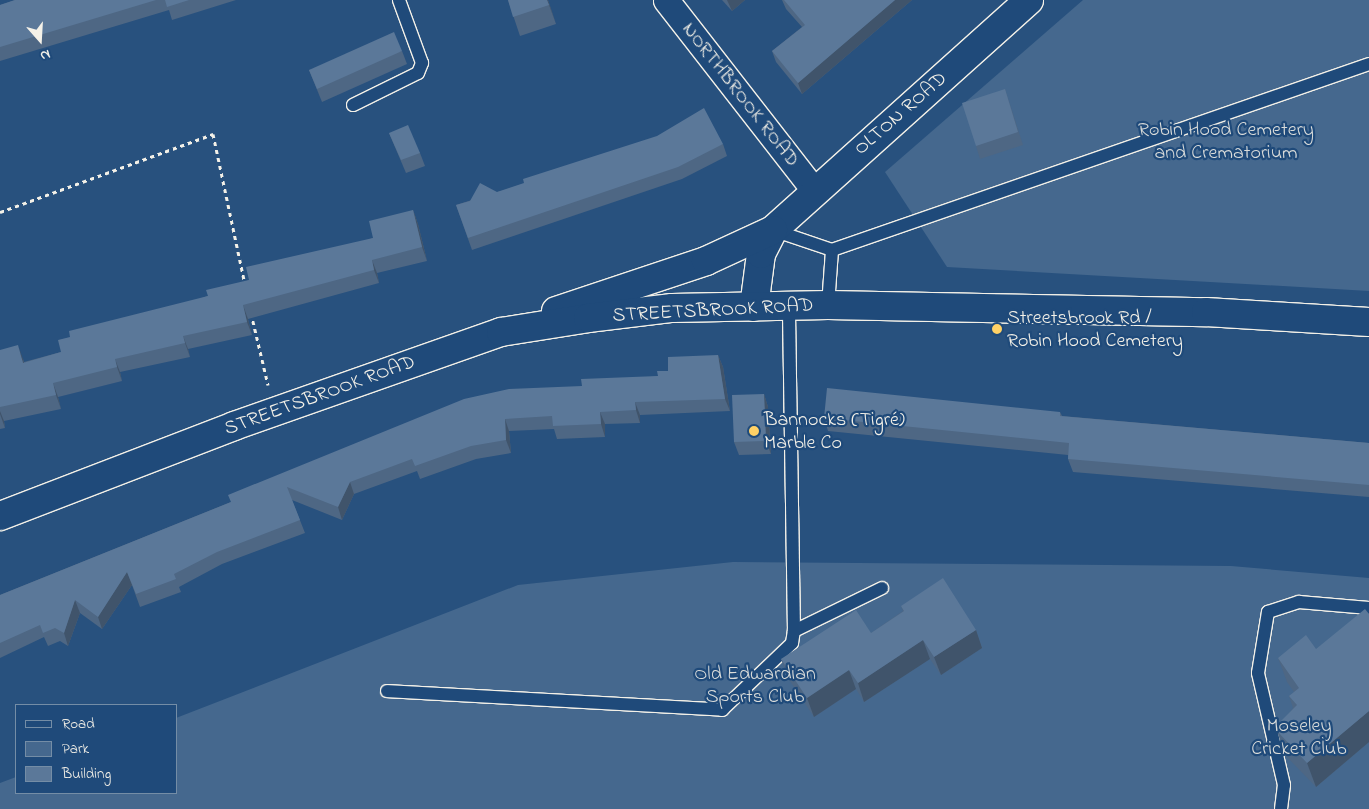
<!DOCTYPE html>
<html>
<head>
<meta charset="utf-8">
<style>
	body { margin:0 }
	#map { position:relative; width:1369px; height:809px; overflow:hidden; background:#28517e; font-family:"Indie Flower",sans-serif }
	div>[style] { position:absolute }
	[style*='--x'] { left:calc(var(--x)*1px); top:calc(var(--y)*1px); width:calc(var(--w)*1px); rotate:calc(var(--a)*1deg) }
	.green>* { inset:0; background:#45688e }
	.path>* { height:3px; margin-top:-1.5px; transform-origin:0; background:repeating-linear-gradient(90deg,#f4f1e8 0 4px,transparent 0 8px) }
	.roads { filter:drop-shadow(1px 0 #f4f1e8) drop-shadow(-1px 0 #f4f1e8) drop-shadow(0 1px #f4f1e8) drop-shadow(0 -1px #f4f1e8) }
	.lane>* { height:12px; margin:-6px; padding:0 6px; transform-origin:6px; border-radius:6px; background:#1f4a7a }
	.street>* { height:25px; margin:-12.5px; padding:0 12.5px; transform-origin:12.5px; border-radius:12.5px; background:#1f4a7a }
	.secondary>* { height:28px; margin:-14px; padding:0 14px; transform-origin:14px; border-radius:14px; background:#1f4a7a }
	.wall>* { inset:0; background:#4e6784 }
	.shaded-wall>* { inset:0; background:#40546b }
	.building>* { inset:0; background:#5b7899 }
	.dots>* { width:14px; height:14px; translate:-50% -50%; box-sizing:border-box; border:2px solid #1f4a7a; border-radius:50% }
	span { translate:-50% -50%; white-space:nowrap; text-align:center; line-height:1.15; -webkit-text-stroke:4.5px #1f4a7a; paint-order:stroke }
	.street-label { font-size:20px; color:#f4f1e8 }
	.park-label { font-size:20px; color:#dadcda }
	.poi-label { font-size:20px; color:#f4f1e8 }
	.left { translate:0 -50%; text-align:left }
	.legend { position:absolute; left:15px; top:704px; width:162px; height:90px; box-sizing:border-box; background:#1f4a7a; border:1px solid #748da6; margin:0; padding:6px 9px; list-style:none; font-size:15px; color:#f4f1e8 }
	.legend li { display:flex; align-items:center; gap:10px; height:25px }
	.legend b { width:25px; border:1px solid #748da6 }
	.north { position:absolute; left:15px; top:15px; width:50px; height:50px; -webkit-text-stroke:4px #1f4a7a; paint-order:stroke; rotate:161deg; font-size:14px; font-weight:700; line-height:20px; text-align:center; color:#f4f1e8 }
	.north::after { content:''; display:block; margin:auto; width:18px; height:22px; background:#f4f1e8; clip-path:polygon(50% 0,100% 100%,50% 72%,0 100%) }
</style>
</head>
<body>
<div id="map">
	<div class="green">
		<i style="clip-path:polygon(1083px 0,1369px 0,1369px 291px,947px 267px,885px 172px)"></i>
		<i style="clip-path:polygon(733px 562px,1231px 566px,1369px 578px,1369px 809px,0 809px,0 783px,16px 777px,16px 793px,176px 793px,176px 718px,518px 585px)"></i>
	</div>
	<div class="path">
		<i style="--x:0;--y:212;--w:227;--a:-20.1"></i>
		<i style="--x:213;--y:134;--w:154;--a:78"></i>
		<i style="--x:251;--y:313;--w:74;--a:76.7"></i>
	</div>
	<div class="roads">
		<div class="lane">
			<i style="--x:353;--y:105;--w:72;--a:-26.2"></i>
			<i style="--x:418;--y:73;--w:11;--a:-68"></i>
			<i style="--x:422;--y:63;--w:67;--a:-110.1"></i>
			<i style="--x:773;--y:230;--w:62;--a:18.7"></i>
			<i style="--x:832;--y:250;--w:568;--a:-19.1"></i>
			<i style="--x:828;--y:305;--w:55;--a:-85.8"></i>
			<i style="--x:794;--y:631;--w:98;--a:-26"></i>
			<i style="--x:387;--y:691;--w:336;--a:3.2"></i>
			<i style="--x:722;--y:710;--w:97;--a:-43.7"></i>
			<i style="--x:792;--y:643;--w:12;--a:-81"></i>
			<i style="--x:794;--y:631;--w:325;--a:-90.9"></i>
			<i style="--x:1281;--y:809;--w:24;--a:-83"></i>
			<i style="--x:1284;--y:785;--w:115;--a:-103.1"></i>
			<i style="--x:1258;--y:673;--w:62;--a:-80.7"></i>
			<i style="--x:1268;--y:612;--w:33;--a:-18"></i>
			<i style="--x:1299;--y:602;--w:70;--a:4.9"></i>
		</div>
		<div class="street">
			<i style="--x:666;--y:0;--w:241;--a:52.1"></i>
		</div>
		<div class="secondary">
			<i style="--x:754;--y:307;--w:53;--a:-82.5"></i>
			<i style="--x:761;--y:254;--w:27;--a:-63"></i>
			<i style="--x:773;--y:230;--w:344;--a:-41.9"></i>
			<i style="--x:556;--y:311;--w:158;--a:-18.4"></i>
			<i style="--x:706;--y:261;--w:74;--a:-24.8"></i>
			<i style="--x:0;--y:516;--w:251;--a:-21"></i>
			<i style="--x:234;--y:426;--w:283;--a:-19.4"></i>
			<i style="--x:501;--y:332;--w:88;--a:-9.1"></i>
			<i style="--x:588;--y:318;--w:85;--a:-6.8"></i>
			<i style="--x:672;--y:308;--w:156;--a:-1.1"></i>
			<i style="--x:828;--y:305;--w:378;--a:1.1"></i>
			<i style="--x:1206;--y:312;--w:163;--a:3.5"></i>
		</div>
	</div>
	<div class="wall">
		<i style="clip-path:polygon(15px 0,236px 0,172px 20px,169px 10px,0 61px,0 5px)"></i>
		<i style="clip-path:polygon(508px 0,548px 0,556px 24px,520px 36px)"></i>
		<i style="clip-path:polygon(722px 0,745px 0,732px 11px)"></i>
		<i style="clip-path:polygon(782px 0,912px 0,802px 94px,776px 62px,772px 51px,802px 27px,786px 9px)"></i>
		<i style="clip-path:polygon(402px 51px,407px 64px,322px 102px,309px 70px)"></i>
		<i style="clip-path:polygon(1005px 89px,1023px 145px,980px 159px,976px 146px)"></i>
		<i style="clip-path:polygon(389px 133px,420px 153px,425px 166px,406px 173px)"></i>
		<i style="clip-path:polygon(723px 144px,727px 156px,682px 179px,472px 250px,456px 205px,497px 192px)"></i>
		<i style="clip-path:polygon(413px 210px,418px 224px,427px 261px,377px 273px,379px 283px,248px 319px,252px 335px,188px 349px,190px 357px,120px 372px,122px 381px,58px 397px,61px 409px,4px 421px,5px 428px,0 429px,0 350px,23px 359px,24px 362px,61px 352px,249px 280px,373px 238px)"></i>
		<i style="clip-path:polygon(718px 355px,723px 367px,730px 411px,640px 415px,640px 423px,605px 424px,605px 437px,557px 439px,554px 429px,509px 431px,511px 453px,476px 459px,420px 479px,417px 471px,354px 494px,342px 520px,292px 500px,305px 533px,222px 564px,179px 587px,181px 592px,140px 607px,132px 585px,102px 629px,80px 613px,68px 646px,60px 641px,48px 646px,44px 637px,0 658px,0 595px,231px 502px,582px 386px,658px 376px,668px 371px)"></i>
		<i style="clip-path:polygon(764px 394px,768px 407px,771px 454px,739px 455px,734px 442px)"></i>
		<i style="clip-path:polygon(1060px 412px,1062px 416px,1369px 443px,1369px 497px,1073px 472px,1068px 459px,1068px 455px,828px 431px,824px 418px)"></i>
		<i style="clip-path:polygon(901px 606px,976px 630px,982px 648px,941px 675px,930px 659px,864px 702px,856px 689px,814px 717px,788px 678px,781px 659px,871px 633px,903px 611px)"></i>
		<i style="clip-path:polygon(1369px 614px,1369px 742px,1316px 787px,1285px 755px,1277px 731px,1293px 708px,1289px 696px,1294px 692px,1287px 682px,1278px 658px,1316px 649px)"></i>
	</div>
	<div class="shaded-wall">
		<i style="clip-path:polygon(547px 0,548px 0,556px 24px,549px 5px)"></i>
		<i style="clip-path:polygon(727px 0,745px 0,732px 11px)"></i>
		<i style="clip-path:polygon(895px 0,912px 0,802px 94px,798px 83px)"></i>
		<i style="clip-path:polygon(413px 210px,418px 224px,427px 261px,422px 247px)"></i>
		<i style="clip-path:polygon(372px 260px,377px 273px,379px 283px,374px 270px)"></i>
		<i style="clip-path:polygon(243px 305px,248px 319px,252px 335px,247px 322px)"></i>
		<i style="clip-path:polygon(183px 336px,188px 349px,190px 357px,185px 343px)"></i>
		<i style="clip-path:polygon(18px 345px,23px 359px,27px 376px,23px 363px)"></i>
		<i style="clip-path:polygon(718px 355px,723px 367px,730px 411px,725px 399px)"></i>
		<i style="clip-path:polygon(115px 359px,120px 372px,122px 381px,117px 367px)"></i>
		<i style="clip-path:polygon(53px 383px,58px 397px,61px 409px,56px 395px)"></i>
		<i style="clip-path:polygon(764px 394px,768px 407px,771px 454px,766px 441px)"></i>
		<i style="clip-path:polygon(635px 402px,640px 415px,640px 423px,636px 410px)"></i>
		<i style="clip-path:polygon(0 411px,4px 421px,5px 428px,0 414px)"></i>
		<i style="clip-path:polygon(600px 412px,605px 424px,605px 437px,601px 424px)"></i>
		<i style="clip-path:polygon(505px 419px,509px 431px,511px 453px,506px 440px)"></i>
		<i style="clip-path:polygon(350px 482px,354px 494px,342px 520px,338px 507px)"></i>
		<i style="clip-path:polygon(127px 572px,132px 585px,102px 629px,98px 617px)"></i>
		<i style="clip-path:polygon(75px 600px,80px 613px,68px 646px,64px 633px)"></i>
		<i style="clip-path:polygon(976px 630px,982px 648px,941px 675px,934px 657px)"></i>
		<i style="clip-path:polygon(923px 640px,930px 659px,864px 702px,858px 683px)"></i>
		<i style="clip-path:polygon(849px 670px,856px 689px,814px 717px,807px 698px)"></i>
		<i style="clip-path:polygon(1369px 711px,1369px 742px,1316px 787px,1307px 763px)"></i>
	</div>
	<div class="building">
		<i style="clip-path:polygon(15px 0,156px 0,0 47px,0 5px)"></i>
		<i style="clip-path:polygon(165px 0,189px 0,167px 7px)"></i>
		<i style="clip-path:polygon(508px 0,547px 0,549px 5px,513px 17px)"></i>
		<i style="clip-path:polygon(784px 0,895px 0,798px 83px,772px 51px,805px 25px)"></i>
		<i style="clip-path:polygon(394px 32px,402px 51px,317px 89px,309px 70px)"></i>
		<i style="clip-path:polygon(1005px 89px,1018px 132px,976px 146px,962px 103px)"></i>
		<i style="clip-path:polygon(704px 108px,723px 144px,678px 167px,468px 238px,456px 205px,470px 201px,480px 183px,497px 192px,524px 183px,523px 179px,657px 136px)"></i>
		<i style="clip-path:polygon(408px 125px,420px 153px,401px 160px,389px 133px)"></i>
		<i style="clip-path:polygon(413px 210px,422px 247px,372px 260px,374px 270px,243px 305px,247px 322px,183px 336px,185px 343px,115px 359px,117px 367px,53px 383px,56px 395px,0 407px,0 350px,18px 345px,23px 363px,61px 352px,58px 340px,70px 337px,69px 331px,208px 296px,206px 290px,249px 280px,246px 267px,373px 238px,369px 221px)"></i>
		<i style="clip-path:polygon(718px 355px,725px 399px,635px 402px,636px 410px,600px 412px,601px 424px,553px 426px,552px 416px,505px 419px,506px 440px,471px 446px,415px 466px,412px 459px,350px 482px,338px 507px,287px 487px,300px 520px,217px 552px,174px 574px,176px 579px,136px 594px,127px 572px,98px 617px,75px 600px,64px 633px,55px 628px,43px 633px,40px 625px,0 643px,0 595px,231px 502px,228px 495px,464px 399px,509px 389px,582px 386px,581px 379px,658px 376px,657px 371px,668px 371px,668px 357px)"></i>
		<i style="clip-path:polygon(827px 388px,1060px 412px,1060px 416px,1369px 443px,1369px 485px,1068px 459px,1069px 443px,824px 418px)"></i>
		<i style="clip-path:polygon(764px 394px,766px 441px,734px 442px,732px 395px)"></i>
		<i style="clip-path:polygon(943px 578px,976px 630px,934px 657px,923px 640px,858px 683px,849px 670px,807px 698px,781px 659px,856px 610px,871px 633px,904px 611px,901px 606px)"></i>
		<i style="clip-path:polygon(1365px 609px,1369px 614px,1369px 711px,1307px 763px,1277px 731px,1276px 726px,1297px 705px,1289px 696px,1299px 688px,1278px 658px,1306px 635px,1316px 649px)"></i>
	</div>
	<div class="dots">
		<i style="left:997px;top:329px;background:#ffd166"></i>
		<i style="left:754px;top:431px;background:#ffd166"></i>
	</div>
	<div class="street-label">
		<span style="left:740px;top:95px;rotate:52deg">NORTHBROOK ROAD</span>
		<span style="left:901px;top:114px;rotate:-41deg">OLTON ROAD</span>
		<span style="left:713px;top:311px;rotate:-3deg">STREETSBROOK ROAD</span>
		<span style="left:320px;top:396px;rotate:-20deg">STREETSBROOK ROAD</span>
	</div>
	<div class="park-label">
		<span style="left:1226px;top:142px">Robin Hood Cemetery<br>and Crematorium</span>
		<span style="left:755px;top:686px">Old Edwardian<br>Sports Club</span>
		<span style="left:1299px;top:738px">Moseley<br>Cricket Club</span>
	</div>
	<div class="poi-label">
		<span class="left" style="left:1007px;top:330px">Streetsbrook Rd /<br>Robin Hood Cemetery</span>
		<span class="left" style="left:764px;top:432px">Bannocks (Tigré)<br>Marble Co</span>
	</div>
	<ul class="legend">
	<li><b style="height:6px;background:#1f4a7a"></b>Road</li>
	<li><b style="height:14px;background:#45688e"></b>Park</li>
	<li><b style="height:14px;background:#5b7899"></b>Building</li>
	</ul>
	<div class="north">N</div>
</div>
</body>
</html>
